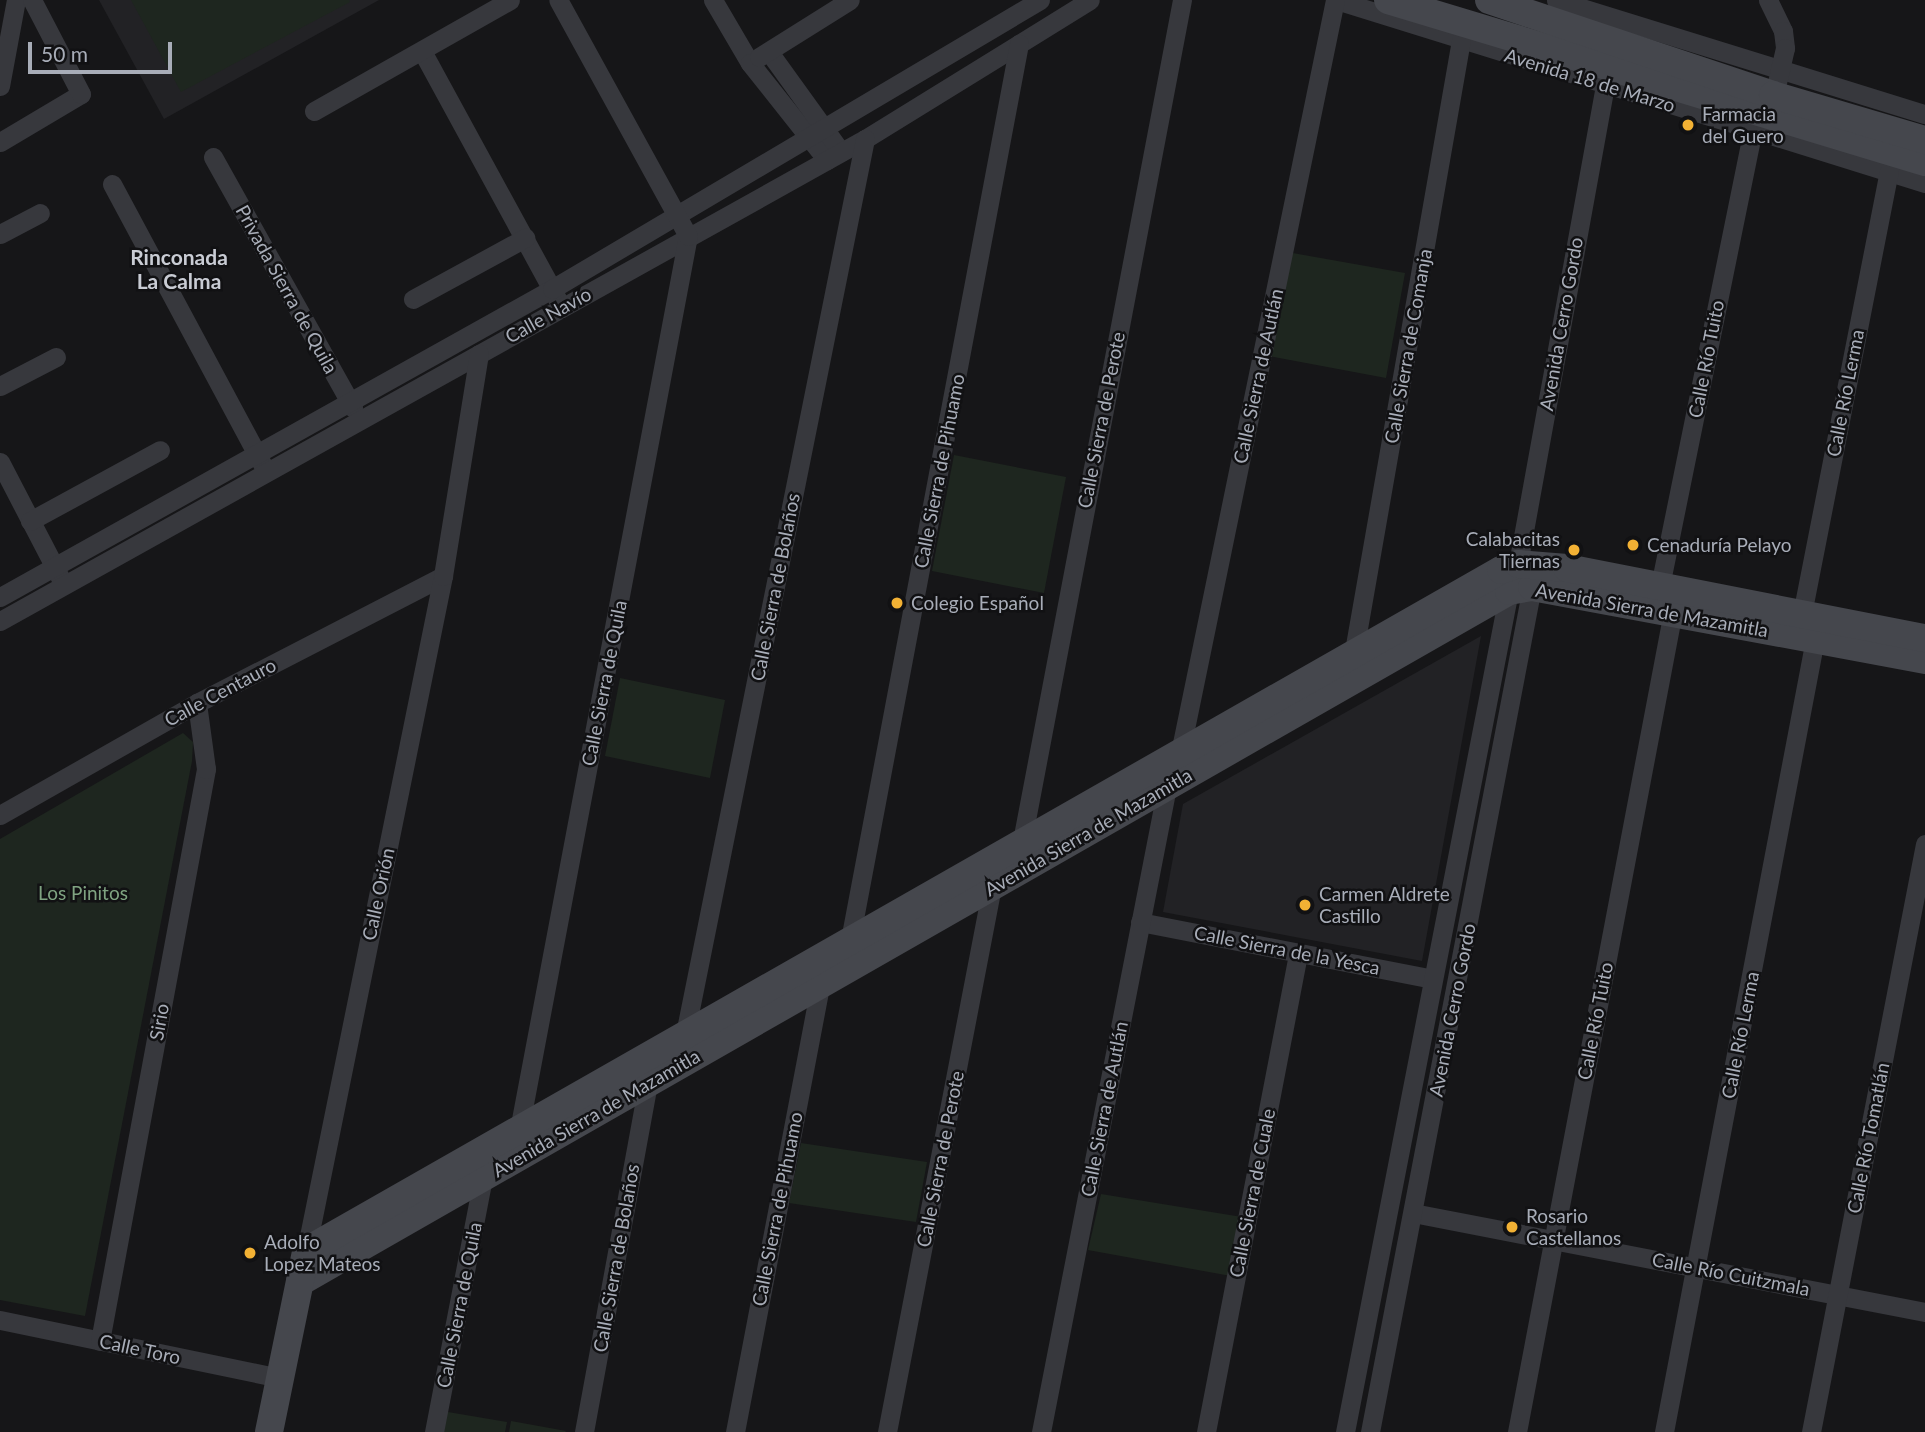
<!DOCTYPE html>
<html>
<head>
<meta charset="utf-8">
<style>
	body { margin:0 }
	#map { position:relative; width:1925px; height:1432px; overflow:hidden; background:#161618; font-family:Lato,sans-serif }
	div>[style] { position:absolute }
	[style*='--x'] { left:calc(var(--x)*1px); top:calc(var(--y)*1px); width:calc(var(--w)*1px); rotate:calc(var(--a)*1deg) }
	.built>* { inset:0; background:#222225 }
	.green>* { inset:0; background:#1e261f }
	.street>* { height:19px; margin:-9.5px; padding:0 9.5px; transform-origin:9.5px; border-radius:9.5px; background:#37383d }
	.secondary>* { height:28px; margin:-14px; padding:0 14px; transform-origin:14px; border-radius:14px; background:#45474d }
	.dots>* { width:19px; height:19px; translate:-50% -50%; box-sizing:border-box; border:4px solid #111113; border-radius:50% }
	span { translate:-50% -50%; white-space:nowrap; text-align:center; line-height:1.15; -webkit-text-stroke:5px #111113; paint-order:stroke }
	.street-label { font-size:19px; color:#a8adb8 }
	.poi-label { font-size:19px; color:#a8adb8 }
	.left { translate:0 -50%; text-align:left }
	.right { translate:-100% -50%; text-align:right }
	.park-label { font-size:19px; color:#7fa381 }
	.neighbourhood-label { font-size:21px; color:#c9ccd4; font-weight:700 }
	.scale { position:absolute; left:28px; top:42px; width:144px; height:32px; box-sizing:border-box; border:4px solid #a8adb8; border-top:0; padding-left:9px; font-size:21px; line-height:24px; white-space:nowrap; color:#a8adb8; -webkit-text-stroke:5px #111113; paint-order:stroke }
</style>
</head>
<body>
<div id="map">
	<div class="built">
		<i style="clip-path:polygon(99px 0,379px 0,164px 119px)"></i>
		<i style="clip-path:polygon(1481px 636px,1422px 961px,1163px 912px,1183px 804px)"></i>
	</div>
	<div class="green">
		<i style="clip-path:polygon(131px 0,349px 0,350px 2px,181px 92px)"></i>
		<i style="clip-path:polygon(1287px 252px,1405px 273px,1386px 378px,1269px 356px)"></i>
		<i style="clip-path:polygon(954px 455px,1066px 477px,1044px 593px,932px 571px)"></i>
		<i style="clip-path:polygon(620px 678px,725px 700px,710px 778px,605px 756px)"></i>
		<i style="clip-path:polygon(183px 733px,193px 742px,192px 761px,85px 1316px,0 1300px,0 839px)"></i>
		<i style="clip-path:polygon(801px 1143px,927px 1162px,916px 1222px,789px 1203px)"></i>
		<i style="clip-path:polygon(1101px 1194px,1242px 1217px,1231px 1276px,1088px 1250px)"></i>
		<i style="clip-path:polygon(442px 1411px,507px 1422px,505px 1432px,438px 1432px)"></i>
		<i style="clip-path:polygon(511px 1421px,566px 1431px,565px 1432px,509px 1432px)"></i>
	</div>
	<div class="street">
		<i style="--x:713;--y:0;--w:73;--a:59.6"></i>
		<i style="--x:750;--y:63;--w:124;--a:51.6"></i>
		<i style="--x:1336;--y:0;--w:617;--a:17.26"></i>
		<i style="--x:1556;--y:0;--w:386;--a:17.2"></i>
		<i style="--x:1768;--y:0;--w:34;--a:64"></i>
		<i style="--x:1783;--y:31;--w:17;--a:83"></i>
		<i style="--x:1785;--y:48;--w:35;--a:103"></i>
		<i style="--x:422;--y:51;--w:282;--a:61.4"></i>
		<i style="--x:769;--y:52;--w:123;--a:54.2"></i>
		<i style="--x:759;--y:57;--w:107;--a:-32.1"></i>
		<i style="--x:0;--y:86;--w:87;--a:-79.5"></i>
		<i style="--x:314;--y:111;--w:225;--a:-29.5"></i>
		<i style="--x:0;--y:142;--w:94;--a:-30.7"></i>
		<i style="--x:81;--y:94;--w:106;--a:-117.5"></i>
		<i style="--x:213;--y:157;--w:287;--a:60.8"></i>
		<i style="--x:112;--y:184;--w:318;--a:61.8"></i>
		<i style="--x:0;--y:234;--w:45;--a:-27.7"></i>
		<i style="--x:413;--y:299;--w:128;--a:-28.6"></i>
		<i style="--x:0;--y:386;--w:63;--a:-27.4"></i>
		<i style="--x:0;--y:462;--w:132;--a:62.5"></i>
		<i style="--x:30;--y:521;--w:148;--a:-28.6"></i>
		<i style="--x:1518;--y:564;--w:489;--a:-79.7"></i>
		<i style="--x:1660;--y:586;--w:463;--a:-78.5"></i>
		<i style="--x:0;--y:597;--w:632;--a:-29.16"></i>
		<i style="--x:552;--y:289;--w:567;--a:-30.63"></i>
		<i style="--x:1802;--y:614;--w:450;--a:-78.9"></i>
		<i style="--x:0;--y:621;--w:990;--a:-29.13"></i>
		<i style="--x:865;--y:139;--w:264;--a:-31.7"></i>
		<i style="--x:1354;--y:651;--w:620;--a:-80.07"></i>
		<i style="--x:1180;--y:753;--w:769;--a:-78.37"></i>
		<i style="--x:0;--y:815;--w:227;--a:-29.6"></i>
		<i style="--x:197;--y:703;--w:277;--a:-27.3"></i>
		<i style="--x:1022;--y:841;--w:856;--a:-79.23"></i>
		<i style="--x:1140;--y:922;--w:298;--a:11"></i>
		<i style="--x:850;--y:940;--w:912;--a:-79.32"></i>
		<i style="--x:685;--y:1034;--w:913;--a:-78.63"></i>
		<i style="--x:519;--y:1130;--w:910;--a:-79.3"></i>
		<i style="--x:688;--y:236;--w:269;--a:-118.8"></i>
		<i style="--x:1413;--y:1213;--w:521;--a:10.94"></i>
		<i style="--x:306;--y:1251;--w:689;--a:-78.53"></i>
		<i style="--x:443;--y:576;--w:225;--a:-80.8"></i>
		<i style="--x:0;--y:1320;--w:286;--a:11.7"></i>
		<i style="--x:100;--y:1341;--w:582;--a:-79.5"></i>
		<i style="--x:206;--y:769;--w:67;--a:-97.8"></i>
		<i style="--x:434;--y:1432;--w:260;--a:-79.1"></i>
		<i style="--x:584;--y:1432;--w:355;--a:-79.6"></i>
		<i style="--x:735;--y:1432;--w:454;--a:-79.2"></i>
		<i style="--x:887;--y:1432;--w:556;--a:-79.11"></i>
		<i style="--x:1041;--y:1432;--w:657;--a:-78.95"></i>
		<i style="--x:1206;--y:1432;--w:488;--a:-79.1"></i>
		<i style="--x:1345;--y:1432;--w:857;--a:-78.97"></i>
		<i style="--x:1370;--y:1432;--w:860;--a:-79.15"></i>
		<i style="--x:1517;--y:1432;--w:836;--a:-79.24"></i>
		<i style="--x:1664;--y:1432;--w:807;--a:-79.22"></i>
		<i style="--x:1811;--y:1432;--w:599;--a:-79.03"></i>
	</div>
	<div class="secondary">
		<i style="--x:1388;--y:0;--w:561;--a:16.79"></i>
		<i style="--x:1489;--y:0;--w:299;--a:18.5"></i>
		<i style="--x:1773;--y:95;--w:159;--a:16.5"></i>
		<i style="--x:300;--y:1282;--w:1393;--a:-29.75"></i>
		<i style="--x:1509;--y:591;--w:23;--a:-10"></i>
		<i style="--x:1532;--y:587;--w:400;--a:10.5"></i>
		<i style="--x:269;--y:1432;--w:185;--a:-78.4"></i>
		<i style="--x:306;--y:1251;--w:1375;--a:-29.68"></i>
		<i style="--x:1501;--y:570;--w:18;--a:-19"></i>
		<i style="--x:1518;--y:564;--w:49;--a:4.7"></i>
		<i style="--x:1567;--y:568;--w:365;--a:11.1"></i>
	</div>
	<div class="dots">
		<i style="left:1688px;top:125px;background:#f2b134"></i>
		<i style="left:1633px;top:545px;background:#f2b134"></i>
		<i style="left:1574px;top:550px;background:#f2b134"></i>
		<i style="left:897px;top:603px;background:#f2b134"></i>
		<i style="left:1305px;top:905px;background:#f2b134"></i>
		<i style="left:1512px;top:1227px;background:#f2b134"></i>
		<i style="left:250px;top:1253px;background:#f2b134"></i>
	</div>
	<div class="street-label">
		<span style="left:1590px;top:80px;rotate:17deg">Avenida 18 de Marzo</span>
		<span style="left:287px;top:289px;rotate:61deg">Privada Sierra de Quila</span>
		<span style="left:548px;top:315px;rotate:-29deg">Calle Navío</span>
		<span style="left:1561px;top:324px;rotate:-80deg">Avenida Cerro Gordo</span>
		<span style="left:1408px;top:346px;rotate:-80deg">Calle Sierra de Comanja</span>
		<span style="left:1706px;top:359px;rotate:-79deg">Calle Río Tuito</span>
		<span style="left:1258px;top:376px;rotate:-78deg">Calle Sierra de Autlán</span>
		<span style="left:1845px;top:393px;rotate:-79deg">Calle Río Lerma</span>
		<span style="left:1101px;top:420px;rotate:-79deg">Calle Sierra de Perote</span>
		<span style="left:939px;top:471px;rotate:-79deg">Calle Sierra de Pihuamo</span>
		<span style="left:775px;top:587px;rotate:-79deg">Calle Sierra de Bolaños</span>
		<span style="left:1652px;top:610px;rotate:10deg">Avenida Sierra de Mazamitla</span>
		<span style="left:604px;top:683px;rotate:-79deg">Calle Sierra de Quila</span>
		<span style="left:220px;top:692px;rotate:-28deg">Calle Centauro</span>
		<span style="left:1088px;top:832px;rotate:-30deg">Avenida Sierra de Mazamitla</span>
		<span style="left:378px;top:894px;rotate:-78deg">Calle Orión</span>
		<span style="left:1287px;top:950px;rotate:11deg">Calle Sierra de la Yesca</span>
		<span style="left:1452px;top:1010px;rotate:-79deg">Avenida Cerro Gordo</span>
		<span style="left:1595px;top:1021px;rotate:-79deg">Calle Río Tuito</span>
		<span style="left:159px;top:1022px;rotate:-80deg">Sirio</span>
		<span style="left:1740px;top:1035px;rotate:-79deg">Calle Río Lerma</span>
		<span style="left:1104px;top:1109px;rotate:-79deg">Calle Sierra de Autlán</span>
		<span style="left:596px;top:1113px;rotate:-30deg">Avenida Sierra de Mazamitla</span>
		<span style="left:1868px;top:1138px;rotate:-79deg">Calle Río Tomatlán</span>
		<span style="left:940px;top:1159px;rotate:-79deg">Calle Sierra de Perote</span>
		<span style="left:1252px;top:1193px;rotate:-79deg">Calle Sierra de Cuale</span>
		<span style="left:777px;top:1209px;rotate:-79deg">Calle Sierra de Pihuamo</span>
		<span style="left:616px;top:1258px;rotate:-80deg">Calle Sierra de Bolaños</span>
		<span style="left:1731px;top:1274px;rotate:11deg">Calle Río Cuitzmala</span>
		<span style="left:459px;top:1305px;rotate:-79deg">Calle Sierra de Quila</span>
		<span style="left:140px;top:1349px;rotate:12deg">Calle Toro</span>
	</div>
	<div class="poi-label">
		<span class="left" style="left:1702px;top:125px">Farmacia<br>del Guero</span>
		<span class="right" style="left:1560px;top:550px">Calabacitas<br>Tiernas</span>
		<span class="left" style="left:1647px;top:545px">Cenaduría Pelayo</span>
		<span class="left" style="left:911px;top:603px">Colegio Español</span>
		<span class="left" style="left:1319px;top:905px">Carmen Aldrete<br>Castillo</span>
		<span class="left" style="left:1526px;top:1227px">Rosario<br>Castellanos</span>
		<span class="left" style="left:264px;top:1253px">Adolfo<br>Lopez Mateos</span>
	</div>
	<div class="park-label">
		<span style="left:83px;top:893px">Los Pinitos</span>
	</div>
	<div class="neighbourhood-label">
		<span style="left:179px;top:269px">Rinconada<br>La Calma</span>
	</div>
	<div class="scale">50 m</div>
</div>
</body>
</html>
